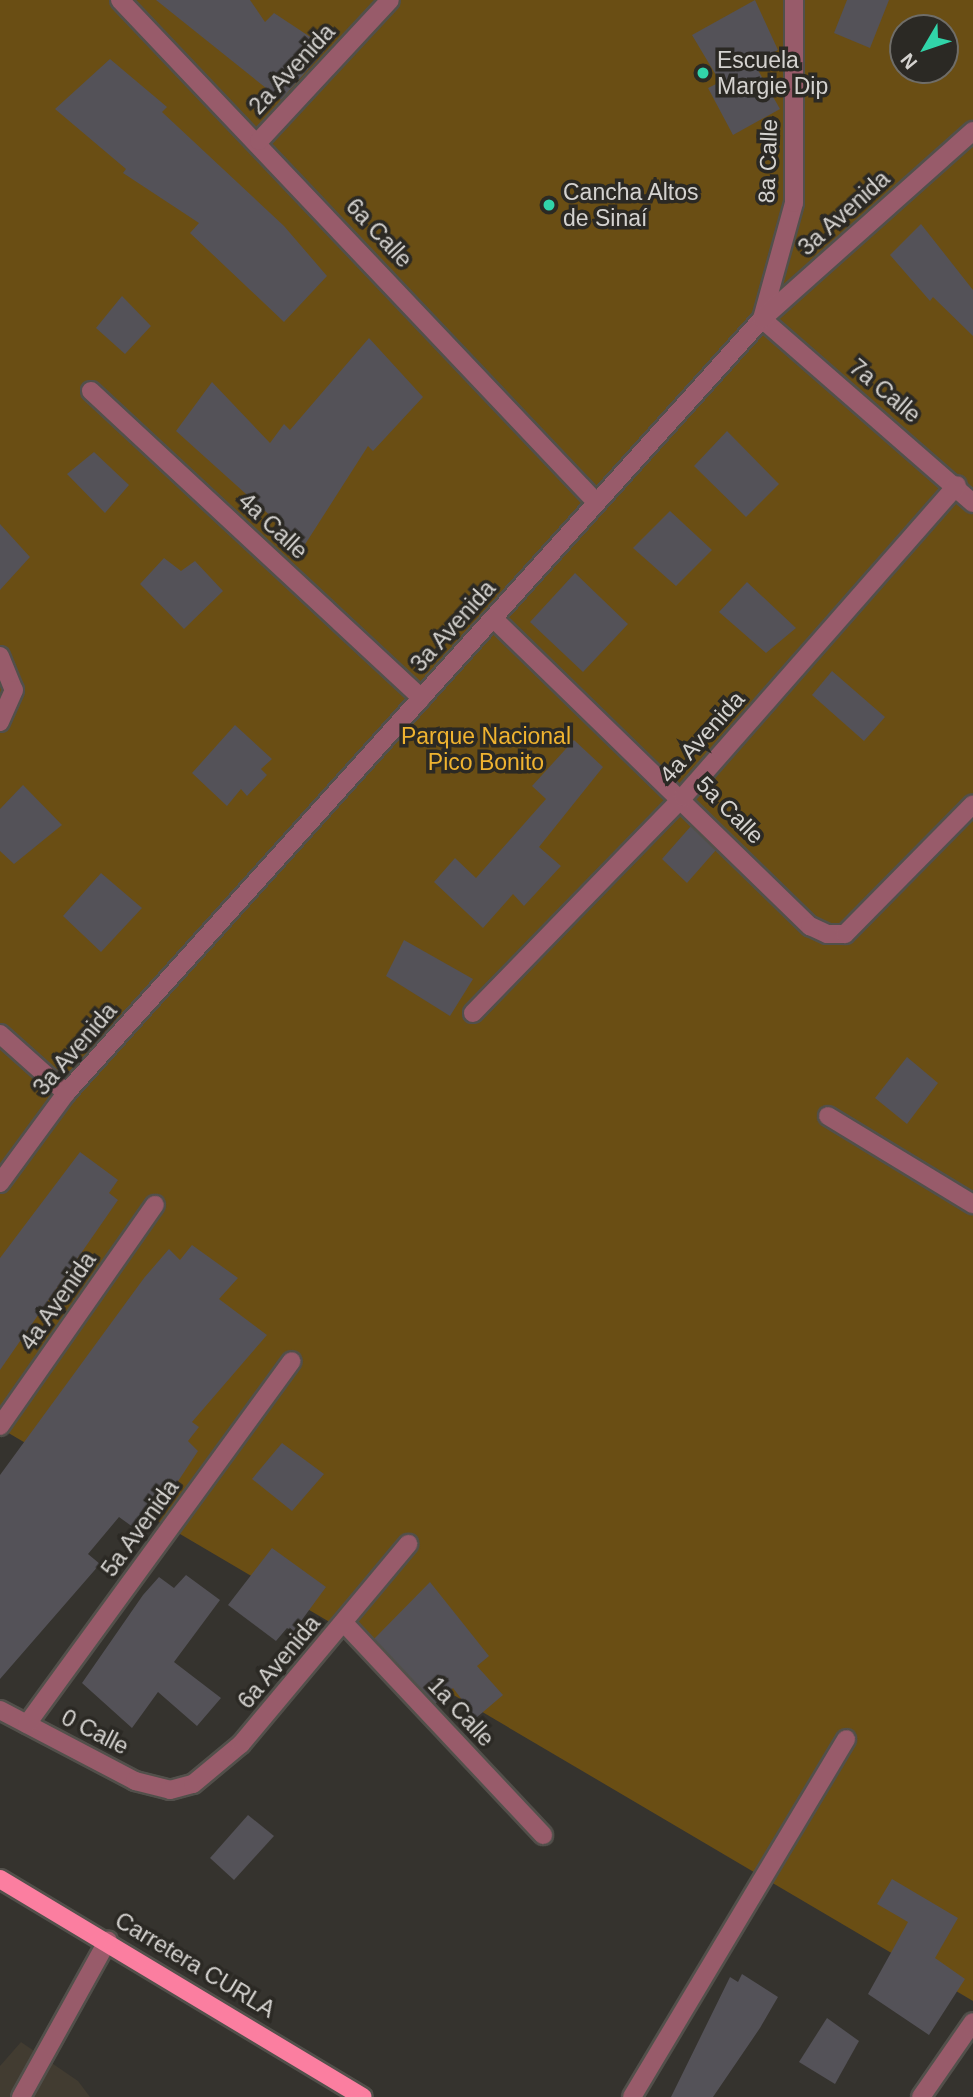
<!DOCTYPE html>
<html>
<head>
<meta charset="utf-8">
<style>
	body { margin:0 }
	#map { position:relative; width:973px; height:2097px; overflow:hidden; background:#35332e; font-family:Helvetica,sans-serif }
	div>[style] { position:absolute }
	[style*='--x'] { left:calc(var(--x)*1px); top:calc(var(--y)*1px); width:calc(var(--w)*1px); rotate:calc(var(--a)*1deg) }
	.built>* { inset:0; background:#423c31 }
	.green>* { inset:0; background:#6a4e14 }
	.building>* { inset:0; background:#545258 }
	.roads { filter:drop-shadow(2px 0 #52504b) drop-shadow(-2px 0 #52504b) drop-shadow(0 2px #52504b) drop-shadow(0 -2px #52504b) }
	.minor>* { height:18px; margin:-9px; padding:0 9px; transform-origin:9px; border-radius:9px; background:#985b6a }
	.major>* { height:18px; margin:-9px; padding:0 9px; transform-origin:9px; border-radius:9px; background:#fb7ea0 }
	.dots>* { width:19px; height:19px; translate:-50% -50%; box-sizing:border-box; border:4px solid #2b2924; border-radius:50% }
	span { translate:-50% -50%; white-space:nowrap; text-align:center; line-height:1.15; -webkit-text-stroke:7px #2b2924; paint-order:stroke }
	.poi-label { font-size:23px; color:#d4d2cf }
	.left { translate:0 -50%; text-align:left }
	.street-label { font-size:23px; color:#d4d2cf }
	.park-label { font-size:23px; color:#efb330 }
	.north { position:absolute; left:889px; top:14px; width:70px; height:70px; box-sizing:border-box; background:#2b2924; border:2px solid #6f6d68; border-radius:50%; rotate:231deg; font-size:19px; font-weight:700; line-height:28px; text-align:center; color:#d4d2cf }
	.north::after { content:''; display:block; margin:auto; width:24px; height:32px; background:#31d4a9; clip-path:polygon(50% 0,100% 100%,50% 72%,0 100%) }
</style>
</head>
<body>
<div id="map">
	<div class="built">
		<i style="clip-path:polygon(21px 2042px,78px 2081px,90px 2097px,0 2097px,0 2066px)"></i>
	</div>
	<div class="green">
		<i style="clip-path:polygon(evenodd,0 0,973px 0,973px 2001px,0 1428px,0 0,903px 28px,945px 28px,945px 70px,903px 70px,903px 28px)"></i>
	</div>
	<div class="building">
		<i style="clip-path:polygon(156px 0,250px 0,265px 22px,274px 13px,327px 48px,281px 100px)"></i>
		<i style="clip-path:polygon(755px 0,778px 50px,754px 63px,780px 109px,733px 135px,708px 88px,720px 82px,692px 35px)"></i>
		<i style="clip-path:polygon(847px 0,889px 0,870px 48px,834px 33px)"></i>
		<i style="clip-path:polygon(110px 59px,167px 107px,162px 112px,284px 226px,327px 276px,284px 322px,190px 233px,199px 223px,123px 173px,126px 169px,55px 109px)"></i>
		<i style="clip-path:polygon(921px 224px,973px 290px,973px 336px,933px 297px,930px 301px,890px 255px)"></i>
		<i style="clip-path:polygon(122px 296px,151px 326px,125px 354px,96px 328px)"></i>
		<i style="clip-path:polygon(369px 338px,423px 397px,373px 451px,368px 446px,304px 546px,176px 431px,212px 382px,270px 443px,284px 424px,290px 430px)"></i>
		<i style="clip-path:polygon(727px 431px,779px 484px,746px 517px,694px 466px)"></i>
		<i style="clip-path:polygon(94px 452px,129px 485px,105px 513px,67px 474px)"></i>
		<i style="clip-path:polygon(670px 511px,712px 550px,676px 586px,633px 548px)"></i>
		<i style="clip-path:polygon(0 524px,30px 557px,0 590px)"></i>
		<i style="clip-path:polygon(164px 558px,181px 571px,195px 561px,223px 591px,184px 629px,140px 584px)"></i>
		<i style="clip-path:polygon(575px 573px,628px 624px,583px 672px,530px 622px)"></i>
		<i style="clip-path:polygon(747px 582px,796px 628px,766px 653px,719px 612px)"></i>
		<i style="clip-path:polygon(832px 671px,885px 717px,864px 741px,812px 695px)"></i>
		<i style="clip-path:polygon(235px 725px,272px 759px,261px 769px,267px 775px,247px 796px,241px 789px,227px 806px,192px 773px)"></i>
		<i style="clip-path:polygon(574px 740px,603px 767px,539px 847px,561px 866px,524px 906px,513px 894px,483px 928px,434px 882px,455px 858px,476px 878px,546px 799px,532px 786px)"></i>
		<i style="clip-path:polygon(23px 785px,62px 825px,14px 864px,0 851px,0 809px)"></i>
		<i style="clip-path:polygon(691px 826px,716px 850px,687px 883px,662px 859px)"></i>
		<i style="clip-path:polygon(101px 873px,142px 908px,101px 952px,63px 916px)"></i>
		<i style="clip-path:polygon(404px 940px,473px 979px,450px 1016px,386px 976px)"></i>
		<i style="clip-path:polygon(907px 1057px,938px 1083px,907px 1124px,875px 1098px)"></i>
		<i style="clip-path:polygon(80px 1152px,118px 1180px,109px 1193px,118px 1200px,0 1370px,0 1258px)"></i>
		<i style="clip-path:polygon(192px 1245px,238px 1278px,219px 1299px,267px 1335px,192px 1422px,199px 1427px,188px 1441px,198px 1451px,171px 1492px,137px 1530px,119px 1517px,88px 1554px,100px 1564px,0 1679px,0 1475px,144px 1278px,169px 1249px,180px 1260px)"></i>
		<i style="clip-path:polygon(282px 1443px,324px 1474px,292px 1511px,252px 1479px)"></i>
		<i style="clip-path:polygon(272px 1548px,326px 1587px,293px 1632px,287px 1628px,276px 1641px,228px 1605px)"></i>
		<i style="clip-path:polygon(186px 1575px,220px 1600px,174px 1662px,221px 1698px,197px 1726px,158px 1692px,132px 1728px,82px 1683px,143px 1595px,159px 1577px,174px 1588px)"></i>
		<i style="clip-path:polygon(430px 1582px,489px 1656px,477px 1666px,503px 1695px,476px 1718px,453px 1688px,435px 1704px,374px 1639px)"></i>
		<i style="clip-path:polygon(248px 1815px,274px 1836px,234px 1880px,210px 1858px)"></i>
		<i style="clip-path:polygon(892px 1879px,958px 1918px,935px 1958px,965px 1979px,929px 2035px,868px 1994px,908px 1922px,877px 1904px)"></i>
		<i style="clip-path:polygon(742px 1974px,778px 1997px,760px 2028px,713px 2097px,671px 2097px,730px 1977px,738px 1982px)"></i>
		<i style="clip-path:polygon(827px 2018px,859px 2041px,835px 2084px,799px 2062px)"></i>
	</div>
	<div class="roads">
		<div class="minor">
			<i style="--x:120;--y:0;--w:693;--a:46.52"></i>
			<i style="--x:259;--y:141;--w:192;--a:-47.1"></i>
			<i style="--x:762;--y:319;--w:120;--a:-74.6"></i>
			<i style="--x:794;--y:203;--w:203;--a:-90"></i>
			<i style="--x:762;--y:319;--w:280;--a:41.1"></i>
			<i style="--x:91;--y:391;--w:451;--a:42.9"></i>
			<i style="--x:494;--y:619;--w:441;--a:44.2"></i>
			<i style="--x:810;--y:926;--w:19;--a:25"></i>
			<i style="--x:827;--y:934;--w:18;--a:0"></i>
			<i style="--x:845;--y:934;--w:182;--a:-45.4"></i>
			<i style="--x:0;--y:656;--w:37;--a:68"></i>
			<i style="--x:14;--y:690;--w:35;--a:114"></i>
			<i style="--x:473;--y:1013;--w:301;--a:-45.8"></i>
			<i style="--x:683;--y:797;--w:415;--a:-48.7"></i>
			<i style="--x:0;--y:1034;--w:89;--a:41.8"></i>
			<i style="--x:828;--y:1116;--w:170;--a:31.3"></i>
			<i style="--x:0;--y:1183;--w:112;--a:-53.7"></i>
			<i style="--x:66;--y:1093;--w:1041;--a:-48.04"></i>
			<i style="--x:762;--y:319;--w:283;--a:-41.7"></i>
			<i style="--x:0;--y:1426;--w:270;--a:-55"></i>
			<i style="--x:344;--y:1623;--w:291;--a:46.8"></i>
			<i style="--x:0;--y:1710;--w:153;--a:27.7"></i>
			<i style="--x:135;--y:1781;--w:36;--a:14"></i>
			<i style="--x:170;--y:1790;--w:24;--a:-15"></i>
			<i style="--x:193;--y:1784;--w:62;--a:-39.8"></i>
			<i style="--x:241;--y:1744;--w:261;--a:-50.1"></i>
			<i style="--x:27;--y:1724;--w:449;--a:-53.9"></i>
			<i style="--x:21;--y:2097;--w:179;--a:-61"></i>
			<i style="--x:632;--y:2097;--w:417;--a:-59.1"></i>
			<i style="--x:921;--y:2097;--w:91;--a:-55.3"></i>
		</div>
		<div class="major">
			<i style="--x:0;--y:1879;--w:423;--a:31"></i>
		</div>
	</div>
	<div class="dots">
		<i style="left:703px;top:73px;background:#31d4a9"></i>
		<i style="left:549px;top:205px;background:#31d4a9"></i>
	</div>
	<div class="poi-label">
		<span class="left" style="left:717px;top:73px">Escuela<br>Margie Dip</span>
		<span class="left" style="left:563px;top:205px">Cancha Altos<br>de Sinaí</span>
	</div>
	<div class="street-label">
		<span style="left:292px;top:69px;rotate:-47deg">2a Avenida</span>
		<span style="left:768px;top:161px;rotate:-88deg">8a Calle</span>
		<span style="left:844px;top:213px;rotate:-42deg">3a Avenida</span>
		<span style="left:379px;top:233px;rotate:47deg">6a Calle</span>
		<span style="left:885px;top:391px;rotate:40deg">7a Calle</span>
		<span style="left:273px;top:526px;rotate:43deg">4a Calle</span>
		<span style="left:453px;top:626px;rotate:-48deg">3a Avenida</span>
		<span style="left:702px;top:737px;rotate:-48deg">4a Avenida</span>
		<span style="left:730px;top:810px;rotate:45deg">5a Calle</span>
		<span style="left:75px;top:1049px;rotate:-49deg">3a Avenida</span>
		<span style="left:58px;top:1301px;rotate:-55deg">4a Avenida</span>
		<span style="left:140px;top:1528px;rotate:-54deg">5a Avenida</span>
		<span style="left:279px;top:1662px;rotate:-50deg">6a Avenida</span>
		<span style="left:461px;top:1712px;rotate:47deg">1a Calle</span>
		<span style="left:95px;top:1732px;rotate:27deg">0 Calle</span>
		<span style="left:195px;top:1965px;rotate:31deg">Carretera CURLA</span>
	</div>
	<div class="park-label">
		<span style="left:486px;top:749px">Parque Nacional<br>Pico Bonito</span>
	</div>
	<div class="north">N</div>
</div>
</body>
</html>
